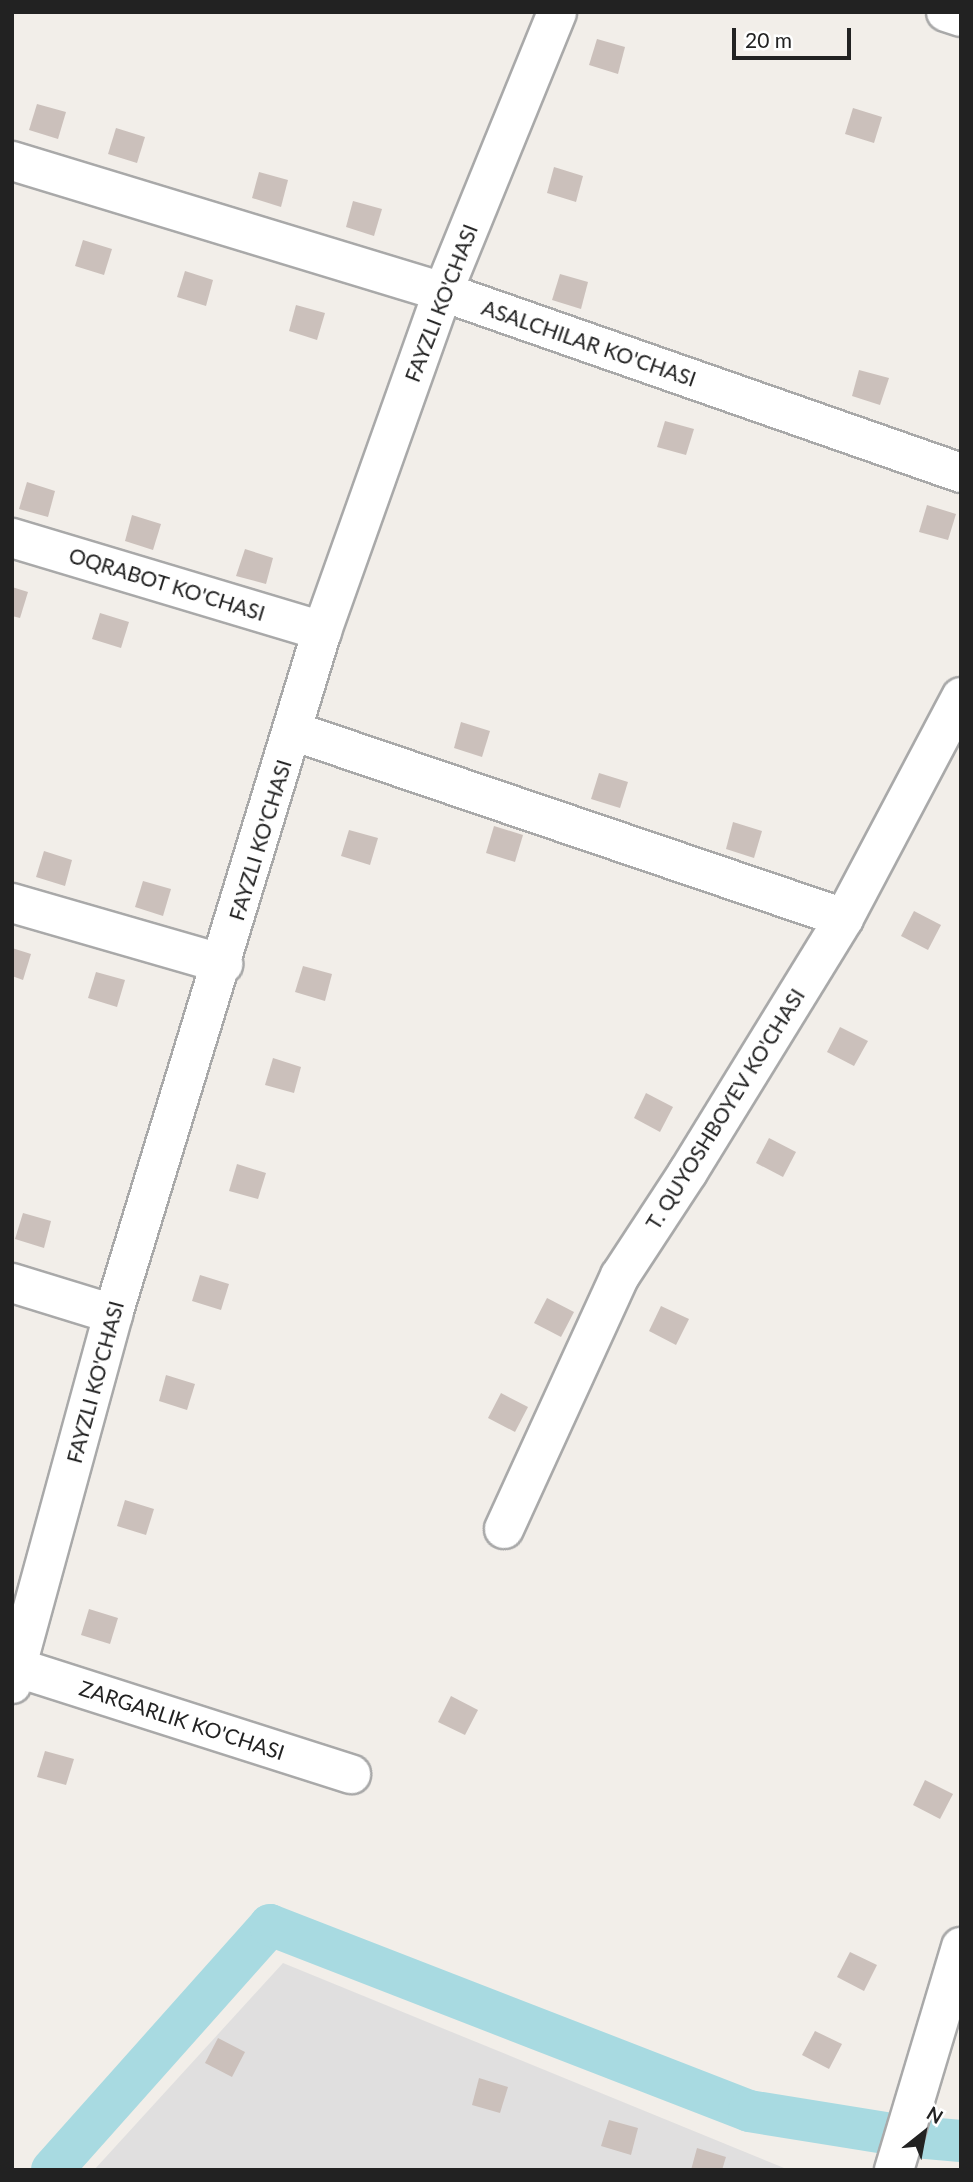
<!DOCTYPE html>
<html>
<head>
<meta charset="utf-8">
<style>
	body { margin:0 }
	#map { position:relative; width:973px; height:2182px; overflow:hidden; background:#f2eee9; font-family:Lato,sans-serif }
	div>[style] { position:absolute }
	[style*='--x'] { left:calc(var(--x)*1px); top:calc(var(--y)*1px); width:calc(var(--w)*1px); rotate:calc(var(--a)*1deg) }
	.residential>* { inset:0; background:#e0dfdf }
	.canal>* { height:42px; margin:-21px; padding:0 21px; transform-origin:21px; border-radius:21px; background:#a8dae1 }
	.building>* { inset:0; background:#cbc0bb }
	.roads { filter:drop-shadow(2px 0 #a9a9a9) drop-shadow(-2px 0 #a9a9a9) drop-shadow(0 2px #a9a9a9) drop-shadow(0 -2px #a9a9a9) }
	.minor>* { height:38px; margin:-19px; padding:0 19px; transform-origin:19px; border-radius:19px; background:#fff }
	span { translate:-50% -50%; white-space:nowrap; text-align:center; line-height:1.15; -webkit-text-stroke:5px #fff; paint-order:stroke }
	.street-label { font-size:21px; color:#222 }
	.frame { position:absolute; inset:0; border:14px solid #222; pointer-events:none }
	.north { position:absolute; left:889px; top:2098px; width:70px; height:70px; -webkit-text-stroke:5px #fff; paint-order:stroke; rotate:31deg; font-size:19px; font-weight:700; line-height:28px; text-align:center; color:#222 }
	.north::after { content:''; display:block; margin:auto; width:24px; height:32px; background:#222; clip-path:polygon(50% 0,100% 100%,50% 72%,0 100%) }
	.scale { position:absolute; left:732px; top:28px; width:119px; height:32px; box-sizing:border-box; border:4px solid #222; border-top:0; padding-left:9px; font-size:21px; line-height:24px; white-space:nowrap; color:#222; -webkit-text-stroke:5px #fff; paint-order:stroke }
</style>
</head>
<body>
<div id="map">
	<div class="residential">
		<i style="clip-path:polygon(283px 1963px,789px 2170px,94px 2170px)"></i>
	</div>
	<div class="canal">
		<i style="--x:52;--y:2170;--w:328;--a:-48.3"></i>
		<i style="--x:270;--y:1925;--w:514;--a:21.22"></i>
		<i style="--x:749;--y:2111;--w:157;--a:9.2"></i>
		<i style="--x:904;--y:2136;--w:57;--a:5"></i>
	</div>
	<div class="building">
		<i style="clip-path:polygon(597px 39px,625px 47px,618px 74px,589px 65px)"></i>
		<i style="clip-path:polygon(37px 104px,66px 112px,58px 139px,29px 130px)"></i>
		<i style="clip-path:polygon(853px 108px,882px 117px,874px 143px,845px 134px)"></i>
		<i style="clip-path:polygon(116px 128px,145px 137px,137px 163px,108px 154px)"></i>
		<i style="clip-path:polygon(554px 167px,583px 176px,576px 202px,547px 193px)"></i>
		<i style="clip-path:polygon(259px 172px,288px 180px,281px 207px,252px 198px)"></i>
		<i style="clip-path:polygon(353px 201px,382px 209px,374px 236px,346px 227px)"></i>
		<i style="clip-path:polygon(83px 240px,112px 249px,104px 275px,75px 266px)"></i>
		<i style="clip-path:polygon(185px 271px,213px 280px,206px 306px,177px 297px)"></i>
		<i style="clip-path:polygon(560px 274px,588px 282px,581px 309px,552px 300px)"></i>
		<i style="clip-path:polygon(296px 305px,325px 313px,317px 340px,289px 331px)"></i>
		<i style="clip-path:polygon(859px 370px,889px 378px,880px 405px,852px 396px)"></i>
		<i style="clip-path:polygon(665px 421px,694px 429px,686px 455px,657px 447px)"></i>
		<i style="clip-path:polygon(27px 482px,55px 491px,48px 517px,19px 509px)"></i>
		<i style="clip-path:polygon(927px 505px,956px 514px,948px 540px,919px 532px)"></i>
		<i style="clip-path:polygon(132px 515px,161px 524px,153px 550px,125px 541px)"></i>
		<i style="clip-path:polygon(245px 549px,273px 558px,266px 584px,236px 576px)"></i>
		<i style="clip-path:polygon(12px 587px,28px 592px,20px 618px,12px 616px)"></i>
		<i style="clip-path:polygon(100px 613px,129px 622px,121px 648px,92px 639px)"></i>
		<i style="clip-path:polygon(461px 722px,490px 731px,482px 757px,454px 748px)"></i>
		<i style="clip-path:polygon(599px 773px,628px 782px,620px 808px,591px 799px)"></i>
		<i style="clip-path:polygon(733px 822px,762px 831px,754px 858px,726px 849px)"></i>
		<i style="clip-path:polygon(494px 826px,523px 835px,515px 862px,486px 853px)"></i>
		<i style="clip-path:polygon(349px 830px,378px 838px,370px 865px,341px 856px)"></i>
		<i style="clip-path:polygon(44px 851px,72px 860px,65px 886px,36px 877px)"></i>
		<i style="clip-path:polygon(143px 881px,171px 889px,163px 916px,135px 907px)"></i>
		<i style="clip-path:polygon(914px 911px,941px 925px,928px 950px,901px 936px)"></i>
		<i style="clip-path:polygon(12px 948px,31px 954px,23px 980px,12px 976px)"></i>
		<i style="clip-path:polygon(303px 966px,332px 974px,325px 1001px,295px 992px)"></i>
		<i style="clip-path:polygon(96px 972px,125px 980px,117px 1007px,88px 998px)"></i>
		<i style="clip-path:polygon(840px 1027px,868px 1041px,854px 1066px,827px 1052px)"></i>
		<i style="clip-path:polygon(273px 1058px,301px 1067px,294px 1093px,265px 1085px)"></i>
		<i style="clip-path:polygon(646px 1093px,673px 1107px,660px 1132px,634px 1118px)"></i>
		<i style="clip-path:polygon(769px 1138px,796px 1152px,783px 1177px,756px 1163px)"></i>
		<i style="clip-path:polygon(237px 1164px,266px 1173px,258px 1199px,229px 1191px)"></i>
		<i style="clip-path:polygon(23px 1213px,51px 1221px,44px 1248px,15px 1239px)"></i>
		<i style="clip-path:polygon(200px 1275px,229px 1284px,221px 1310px,192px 1301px)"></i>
		<i style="clip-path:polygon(547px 1298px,574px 1312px,561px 1337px,534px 1323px)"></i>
		<i style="clip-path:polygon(661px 1306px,689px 1319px,676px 1345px,649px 1331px)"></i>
		<i style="clip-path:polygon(166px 1375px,195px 1384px,187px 1410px,159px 1401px)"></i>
		<i style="clip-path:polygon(501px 1393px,528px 1407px,515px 1432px,488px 1418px)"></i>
		<i style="clip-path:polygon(125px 1500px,154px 1509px,146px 1535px,117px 1526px)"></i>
		<i style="clip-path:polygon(89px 1609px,118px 1618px,110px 1644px,81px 1635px)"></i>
		<i style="clip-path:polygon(451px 1696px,478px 1710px,465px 1735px,438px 1722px)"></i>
		<i style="clip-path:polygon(45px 1751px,74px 1759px,66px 1785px,37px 1777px)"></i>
		<i style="clip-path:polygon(925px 1780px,953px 1794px,940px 1819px,913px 1805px)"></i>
		<i style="clip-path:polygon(850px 1952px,877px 1965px,864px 1991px,837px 1977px)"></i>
		<i style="clip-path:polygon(815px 2031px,842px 2044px,829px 2069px,802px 2055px)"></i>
		<i style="clip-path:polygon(218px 2038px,245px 2052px,232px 2077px,205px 2063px)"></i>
		<i style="clip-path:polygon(479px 2078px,508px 2087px,500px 2113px,472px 2105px)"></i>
		<i style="clip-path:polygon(609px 2120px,638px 2128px,631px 2155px,601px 2146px)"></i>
		<i style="clip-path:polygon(697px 2148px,726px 2157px,722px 2170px,691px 2170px)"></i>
	</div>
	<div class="roads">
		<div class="minor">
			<i style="--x:946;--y:12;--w:16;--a:18"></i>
			<i style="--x:12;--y:161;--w:450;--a:16.9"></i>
			<i style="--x:443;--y:292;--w:549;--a:19.26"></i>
			<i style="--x:12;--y:538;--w:324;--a:16.7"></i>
			<i style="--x:293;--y:731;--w:582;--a:18.75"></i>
			<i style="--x:12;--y:903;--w:220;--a:16.1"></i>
			<i style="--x:12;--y:1283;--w:106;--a:17.1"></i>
			<i style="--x:504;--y:1529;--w:278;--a:-65.4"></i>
			<i style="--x:620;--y:1276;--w:124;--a:-56.8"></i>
			<i style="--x:688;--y:1172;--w:298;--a:-58.4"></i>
			<i style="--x:844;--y:918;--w:250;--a:-62.1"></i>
			<i style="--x:12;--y:1666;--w:356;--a:17.7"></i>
			<i style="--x:12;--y:1684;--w:384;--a:-74.7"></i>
			<i style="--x:113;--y:1314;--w:714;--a:-72.99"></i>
			<i style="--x:322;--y:631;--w:360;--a:-70.4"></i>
			<i style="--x:443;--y:292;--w:302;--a:-67.8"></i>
			<i style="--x:894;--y:2170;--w:233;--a:-73.3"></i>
		</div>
	</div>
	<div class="street-label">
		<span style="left:441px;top:303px;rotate:-69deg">FAYZLI KO'CHASI</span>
		<span style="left:589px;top:343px;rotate:19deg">ASALCHILAR KO'CHASI</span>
		<span style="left:167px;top:584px;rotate:17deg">OQRABOT KO'CHASI</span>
		<span style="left:260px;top:840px;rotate:-73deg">FAYZLI KO'CHASI</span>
		<span style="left:725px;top:1109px;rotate:-58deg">T. QUYOSHBOYEV KO'CHASI</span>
		<span style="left:95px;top:1382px;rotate:-75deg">FAYZLI KO'CHASI</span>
		<span style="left:182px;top:1720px;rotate:18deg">ZARGARLIK KO'CHASI</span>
	</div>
	<div class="frame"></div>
	<div class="north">N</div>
	<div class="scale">20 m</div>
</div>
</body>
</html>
